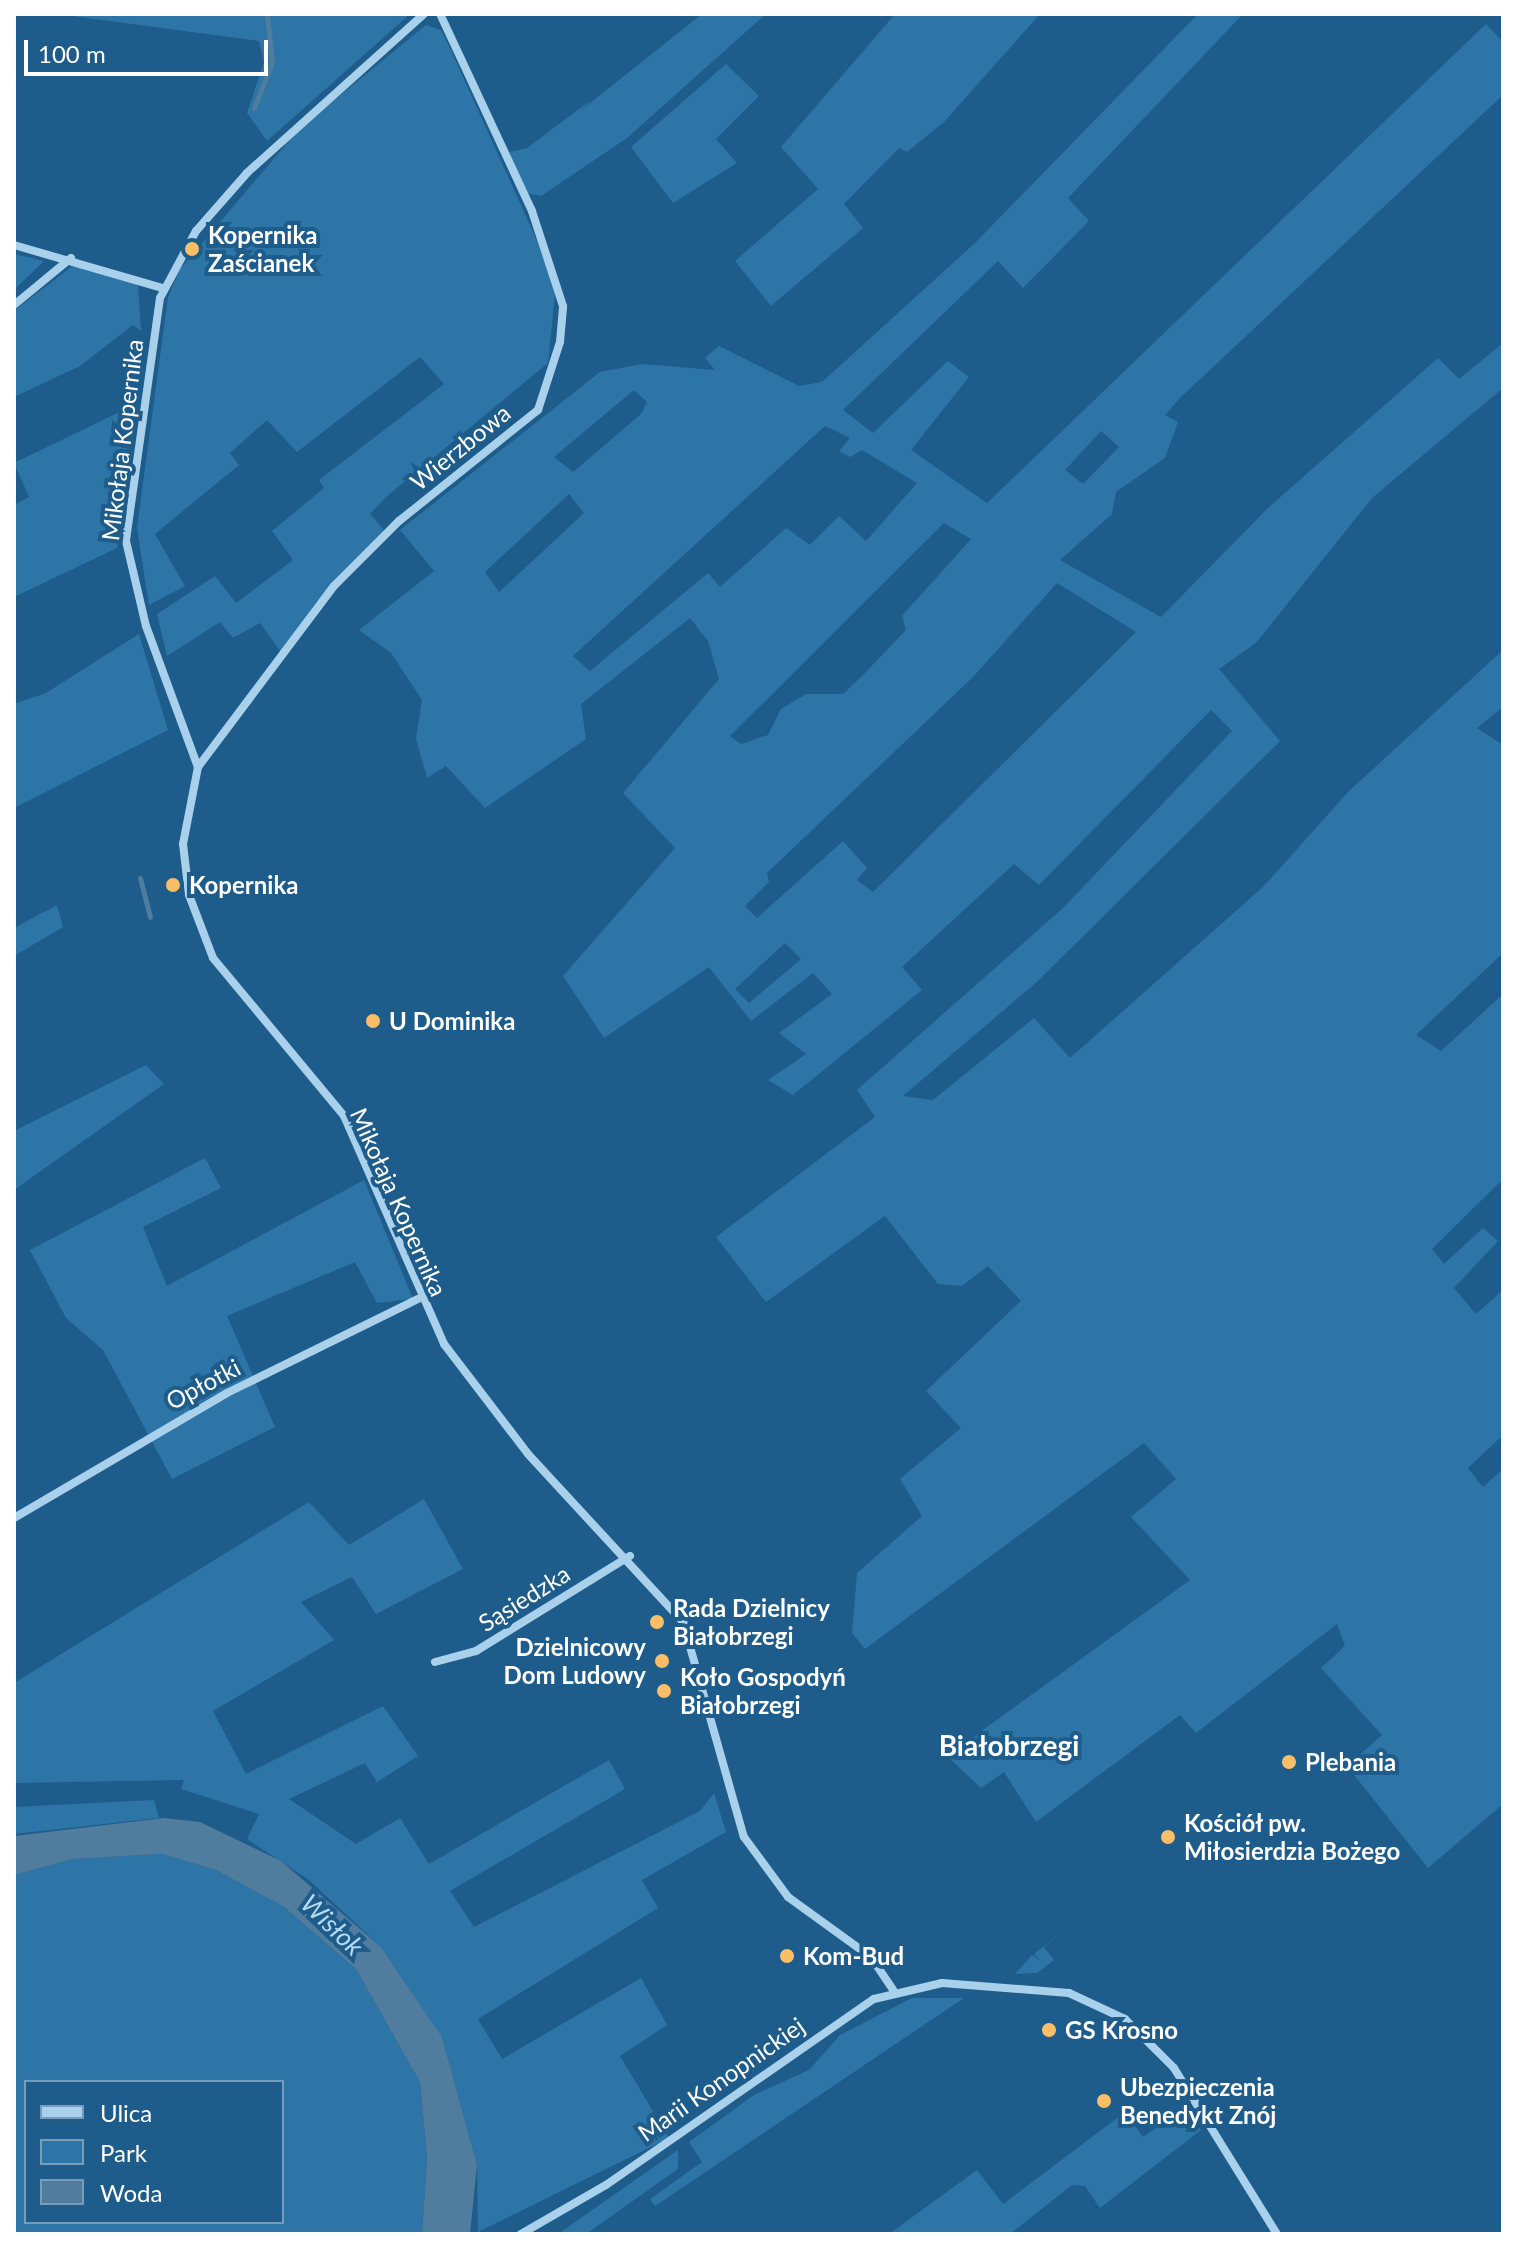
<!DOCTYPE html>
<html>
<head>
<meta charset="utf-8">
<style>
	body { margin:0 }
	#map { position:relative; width:1517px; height:2248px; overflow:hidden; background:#1d5c8b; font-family:Lato,sans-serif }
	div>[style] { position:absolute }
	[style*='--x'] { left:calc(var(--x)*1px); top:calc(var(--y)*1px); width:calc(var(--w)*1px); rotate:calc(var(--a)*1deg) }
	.green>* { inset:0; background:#2d75a7 }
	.water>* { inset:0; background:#507d9e }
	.stream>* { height:5px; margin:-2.5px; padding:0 2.5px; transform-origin:2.5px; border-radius:2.5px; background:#507d9e }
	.street>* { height:8px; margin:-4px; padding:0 4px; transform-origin:4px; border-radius:4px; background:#a9d1ec }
	.dots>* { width:22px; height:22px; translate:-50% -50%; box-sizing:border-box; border:4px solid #1d5c8b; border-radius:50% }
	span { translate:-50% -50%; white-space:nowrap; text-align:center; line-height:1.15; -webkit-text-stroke:8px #1d5c8b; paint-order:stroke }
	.poi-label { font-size:24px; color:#fff; font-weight:700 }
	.left { translate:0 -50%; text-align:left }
	.right { translate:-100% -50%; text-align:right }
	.street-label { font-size:24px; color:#fff }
	.water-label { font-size:26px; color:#b5daf4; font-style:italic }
	.quarter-label { font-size:28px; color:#fff; font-weight:700 }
	.frame { position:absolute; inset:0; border:16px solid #fff; pointer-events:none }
	.legend { position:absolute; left:24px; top:2080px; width:260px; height:144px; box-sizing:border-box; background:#1d5c8b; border:2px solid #779db9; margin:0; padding:10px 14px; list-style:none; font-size:24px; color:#fff }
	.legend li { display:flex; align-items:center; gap:16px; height:40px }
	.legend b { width:40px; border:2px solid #779db9 }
	.scale { position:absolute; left:24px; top:40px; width:244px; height:36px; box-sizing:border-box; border:4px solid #fff; border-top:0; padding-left:10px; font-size:24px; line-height:28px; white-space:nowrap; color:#fff; -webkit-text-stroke:6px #1d5c8b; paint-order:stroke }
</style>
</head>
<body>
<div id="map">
	<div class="green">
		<i style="clip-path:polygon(57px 14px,410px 14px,267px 141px,247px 113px,264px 62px,259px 41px)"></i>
		<i style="clip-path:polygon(702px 14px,766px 14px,627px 138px,541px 196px,526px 193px,506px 153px,527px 148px,591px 100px,580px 111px)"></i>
		<i style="clip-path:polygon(895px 14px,1040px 14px,944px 122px,907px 152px,899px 148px,844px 204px,863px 228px,771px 306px,735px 261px,818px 189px,781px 147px)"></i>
		<i style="clip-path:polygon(evenodd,1198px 14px,1243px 14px,1068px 198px,1089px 221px,1023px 288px,998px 261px,843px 410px,873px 433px,948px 361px,969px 377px,911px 450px,987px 503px,1486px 24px,1503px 42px,1503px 95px,1181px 397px,1165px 415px,1178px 422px,1165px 458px,1116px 492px,1112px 514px,1060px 560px,1161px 617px,1268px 508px,1438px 358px,1459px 379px,1503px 343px,1503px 388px,1372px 498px,1256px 643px,1219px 669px,1280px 741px,1038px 981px,903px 1096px,933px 1100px,1034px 1018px,1070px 1058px,1263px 887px,1348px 792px,1503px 650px,1503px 707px,1477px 728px,1503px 745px,1503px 953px,1416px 1035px,1441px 1051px,1503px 994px,1503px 1179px,1432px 1249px,1444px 1264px,1483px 1228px,1498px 1241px,1454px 1288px,1476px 1314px,1503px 1290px,1503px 1435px,1468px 1468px,1483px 1487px,1503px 1469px,1503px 1804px,1428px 1868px,1347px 1766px,1382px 1735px,1321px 1668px,1345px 1646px,1337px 1624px,1196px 1733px,1180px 1715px,1036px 1822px,1004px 1772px,981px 1788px,947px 1756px,1190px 1580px,1131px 1517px,1176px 1479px,1144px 1443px,865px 1649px,852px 1633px,857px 1573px,922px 1516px,900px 1479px,961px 1428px,926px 1391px,1021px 1301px,988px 1266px,962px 1286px,938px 1284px,885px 1216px,766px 1302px,716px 1237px,875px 1117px,857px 1090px,1063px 908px,1232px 731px,1211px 710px,1039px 885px,1014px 864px,902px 967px,922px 990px,793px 1095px,768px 1080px,806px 1054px,779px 1033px,832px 994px,813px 973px,751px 1021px,709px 967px,604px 1038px,563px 976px,675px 848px,623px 793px,719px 679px,708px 641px,690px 618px,581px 704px,586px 739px,485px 808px,446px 766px,427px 778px,416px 739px,422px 700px,391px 653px,359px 630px,434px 571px,400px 530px,600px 372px,642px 364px,715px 370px,705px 358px,719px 346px,799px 386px,822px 382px,975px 243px,1198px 14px,634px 390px,647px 402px,641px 414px,573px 472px,554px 457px,634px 390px,1198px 14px,825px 426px,850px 438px,839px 451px,850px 457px,862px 450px,917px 483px,866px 541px,839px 516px,810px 545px,786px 528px,720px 587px,708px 573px,590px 671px,573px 656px,825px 426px,1198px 14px,1101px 431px,1119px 447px,1083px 484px,1065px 470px,1101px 431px,1198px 14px,569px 494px,584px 513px,499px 592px,485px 572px,569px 494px,1198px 14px,944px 523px,971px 539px,902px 616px,906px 630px,862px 676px,843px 694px,806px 694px,781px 709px,768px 735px,741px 744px,730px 736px,944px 523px,1198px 14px,1057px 583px,1136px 632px,873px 892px,857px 880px,867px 868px,843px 841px,757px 918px,745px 906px,769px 882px,767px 873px,974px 676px,1057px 583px,1198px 14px,785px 943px,801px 959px,749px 1003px,735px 989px,785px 943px)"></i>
		<i style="clip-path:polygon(426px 25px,441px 30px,449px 46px,543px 254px,555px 295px,548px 363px,386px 497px,370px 514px,384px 530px,316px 602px,281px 652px,260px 623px,233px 638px,220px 622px,167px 656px,157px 614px,215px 576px,236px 603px,293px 560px,272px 531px,324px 488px,319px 480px,444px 384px,420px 357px,297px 452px,267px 420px,230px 453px,239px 465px,155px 534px,185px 586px,149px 605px,137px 528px,168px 297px,180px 269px,299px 129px)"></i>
		<i style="clip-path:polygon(726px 64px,759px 96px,716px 139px,737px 163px,673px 203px,631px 147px)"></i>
		<i style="clip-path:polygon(14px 254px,44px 261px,14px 290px)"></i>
		<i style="clip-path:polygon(74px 265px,138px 285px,141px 331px,133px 325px,80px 366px,14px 397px,14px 311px)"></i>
		<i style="clip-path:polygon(132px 406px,117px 548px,14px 597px,14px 505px,29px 497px,14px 463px)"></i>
		<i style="clip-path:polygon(139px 634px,168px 730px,14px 808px,14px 704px,46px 693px)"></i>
		<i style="clip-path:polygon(57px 905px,63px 927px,14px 956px,14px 928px)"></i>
		<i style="clip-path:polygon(146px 1065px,164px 1084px,14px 1190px,14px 1131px)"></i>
		<i style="clip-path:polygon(205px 1158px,221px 1188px,143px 1227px,167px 1286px,364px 1180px,413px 1299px,377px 1303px,355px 1262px,227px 1316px,275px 1427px,172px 1479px,103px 1350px,66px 1318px,30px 1250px)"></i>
		<i style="clip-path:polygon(424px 1499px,463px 1569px,376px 1614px,352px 1577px,301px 1602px,334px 1640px,213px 1711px,246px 1774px,383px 1706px,418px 1756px,377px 1782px,365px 1763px,289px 1799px,356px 1844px,400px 1818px,429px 1864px,609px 1760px,625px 1789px,450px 1891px,474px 1927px,700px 1811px,714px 1793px,726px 1832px,642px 1880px,658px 1908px,478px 2019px,502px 2059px,641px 1978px,667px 2025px,620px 2056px,669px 2138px,478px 2232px,477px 2165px,442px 2037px,381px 1947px,309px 1880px,247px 1839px,259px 1814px,181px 1789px,184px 1780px,14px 1783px,14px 1683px,309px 1502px,349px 1545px)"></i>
		<i style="clip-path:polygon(154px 1800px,159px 1818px,14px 1834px,14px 1807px)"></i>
		<i style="clip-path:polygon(evenodd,162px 1854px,216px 1870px,284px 1907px,356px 1969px,420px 2082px,427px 2158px,422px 2234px,14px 2234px,14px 1875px,73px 1859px,162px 1854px,26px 2082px,282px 2082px,282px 2222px,26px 2222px,26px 2082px)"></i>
		<i style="clip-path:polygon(1066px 1929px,1044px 1947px,1054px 1960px,1037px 1973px,1015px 1974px,1032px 1955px,1041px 1961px,1034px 1954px)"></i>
		<i style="clip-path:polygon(912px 1998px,964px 1998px,655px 2206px,650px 2199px,702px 2162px,689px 2142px,754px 2095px,809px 2070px,840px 2035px)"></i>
		<i style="clip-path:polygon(1186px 2107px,1201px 2130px,1100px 2208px,1085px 2186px,1072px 2185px,1010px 2234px,889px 2234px,977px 2170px,1003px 2204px,1125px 2112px,1143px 2137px)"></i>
		<i style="clip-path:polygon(678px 2150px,678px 2169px,620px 2210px,586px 2234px,558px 2234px)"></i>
	</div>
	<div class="water">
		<i style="clip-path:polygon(164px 1818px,200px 1822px,281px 1861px,381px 1947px,442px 2037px,477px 2165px,470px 2234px,422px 2234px,427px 2158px,420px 2082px,356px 1969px,284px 1907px,216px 1870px,162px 1854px,73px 1859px,14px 1875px,14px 1836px)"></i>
	</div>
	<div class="stream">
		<i style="--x:254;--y:108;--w:49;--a:-68.6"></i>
		<i style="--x:272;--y:62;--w:48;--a:-95.9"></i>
		<i style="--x:140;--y:878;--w:40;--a:75.6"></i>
	</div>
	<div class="street">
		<i style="--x:424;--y:14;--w:238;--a:138.1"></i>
		<i style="--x:247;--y:173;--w:77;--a:131.3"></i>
		<i style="--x:196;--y:231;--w:76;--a:118.2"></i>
		<i style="--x:160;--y:298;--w:245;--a:98"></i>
		<i style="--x:126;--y:541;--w:87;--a:76.8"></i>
		<i style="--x:146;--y:626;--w:150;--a:69.8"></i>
		<i style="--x:198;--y:767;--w:78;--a:101"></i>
		<i style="--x:183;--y:844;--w:51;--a:83.3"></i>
		<i style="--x:189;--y:895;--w:67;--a:69.1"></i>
		<i style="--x:213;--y:958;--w:205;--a:50.3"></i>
		<i style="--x:344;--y:1116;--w:249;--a:66.3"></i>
		<i style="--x:444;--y:1344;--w:138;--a:52.6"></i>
		<i style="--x:528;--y:1454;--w:229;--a:47.3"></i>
		<i style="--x:683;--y:1622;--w:223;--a:74.2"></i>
		<i style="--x:744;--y:1837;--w:74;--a:53.7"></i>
		<i style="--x:788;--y:1897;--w:102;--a:35.9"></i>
		<i style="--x:871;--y:1957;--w:40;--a:56"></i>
		<i style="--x:14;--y:245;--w:154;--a:16.2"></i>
		<i style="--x:14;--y:305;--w:74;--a:-39.5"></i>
		<i style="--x:198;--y:767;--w:226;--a:-53.1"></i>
		<i style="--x:334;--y:586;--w:92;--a:-45"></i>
		<i style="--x:399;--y:521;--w:178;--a:-38.6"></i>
		<i style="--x:538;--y:410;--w:71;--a:-72.1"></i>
		<i style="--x:560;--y:342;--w:36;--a:-85"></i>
		<i style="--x:563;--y:306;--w:100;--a:-108.1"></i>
		<i style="--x:532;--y:211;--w:217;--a:-115"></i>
		<i style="--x:14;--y:1518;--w:247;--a:-30.4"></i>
		<i style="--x:227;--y:1393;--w:213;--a:-26.2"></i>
		<i style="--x:435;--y:1662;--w:42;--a:-15"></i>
		<i style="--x:476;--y:1651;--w:181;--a:-31.7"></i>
		<i style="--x:521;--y:2234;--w:98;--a:-30"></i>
		<i style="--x:606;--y:2185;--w:326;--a:-34.8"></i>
		<i style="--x:874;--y:1999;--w:70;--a:-13.2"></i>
		<i style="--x:942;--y:1983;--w:127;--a:4.5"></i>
		<i style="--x:1069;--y:1993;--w:62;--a:24.9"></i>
		<i style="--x:1125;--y:2019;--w:69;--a:45"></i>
		<i style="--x:1174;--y:2068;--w:195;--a:58.2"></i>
	</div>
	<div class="dots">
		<i style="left:192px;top:249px;background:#fcbd67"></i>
		<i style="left:173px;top:885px;background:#fcbd67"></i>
		<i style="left:373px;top:1021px;background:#fcbd67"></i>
		<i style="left:657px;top:1622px;background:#fcbd67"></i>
		<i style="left:662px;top:1661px;background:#fcbd67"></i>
		<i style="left:664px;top:1691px;background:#fcbd67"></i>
		<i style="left:1289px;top:1762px;background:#fcbd67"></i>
		<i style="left:1168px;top:1837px;background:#fcbd67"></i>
		<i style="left:787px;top:1956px;background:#fcbd67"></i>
		<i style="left:1049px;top:2030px;background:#fcbd67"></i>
		<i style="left:1104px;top:2101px;background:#fcbd67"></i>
	</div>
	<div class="poi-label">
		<span class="left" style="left:208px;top:249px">Kopernika<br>Zaścianek</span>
		<span class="left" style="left:189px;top:885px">Kopernika</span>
		<span class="left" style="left:389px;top:1021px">U Dominika</span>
		<span class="left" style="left:673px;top:1622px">Rada Dzielnicy<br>Białobrzegi</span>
		<span class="right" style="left:646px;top:1661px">Dzielnicowy<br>Dom Ludowy</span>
		<span class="left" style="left:680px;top:1691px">Koło Gospodyń<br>Białobrzegi</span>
		<span class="left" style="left:1305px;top:1762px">Plebania</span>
		<span class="left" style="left:1184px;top:1837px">Kościół pw.<br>Miłosierdzia Bożego</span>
		<span class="left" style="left:803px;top:1956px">Kom-Bud</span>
		<span class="left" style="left:1065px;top:2030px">GS Krosno</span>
		<span class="left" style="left:1120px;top:2101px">Ubezpieczenia<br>Benedykt Znój</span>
	</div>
	<div class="street-label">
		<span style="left:122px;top:440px;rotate:-83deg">Mikołaja Kopernika</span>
		<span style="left:460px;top:447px;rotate:-39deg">Wierzbowa</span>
		<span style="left:399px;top:1202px;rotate:66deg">Mikołaja Kopernika</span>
		<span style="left:203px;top:1384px;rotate:-28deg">Opłotki</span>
		<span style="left:524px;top:1598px;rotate:-32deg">Sąsiedzka</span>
		<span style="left:721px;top:2079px;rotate:-35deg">Marii Konopnickiej</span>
	</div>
	<div class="water-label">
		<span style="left:332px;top:1925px;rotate:44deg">Wisłok</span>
	</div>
	<div class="quarter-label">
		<span style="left:1009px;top:1745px">Białobrzegi</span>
	</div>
	<div class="frame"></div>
	<ul class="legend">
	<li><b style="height:10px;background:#a9d1ec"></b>Ulica</li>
	<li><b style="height:22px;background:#2d75a7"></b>Park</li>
	<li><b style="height:22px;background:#507d9e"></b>Woda</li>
	</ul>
	<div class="scale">100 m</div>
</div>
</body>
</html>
